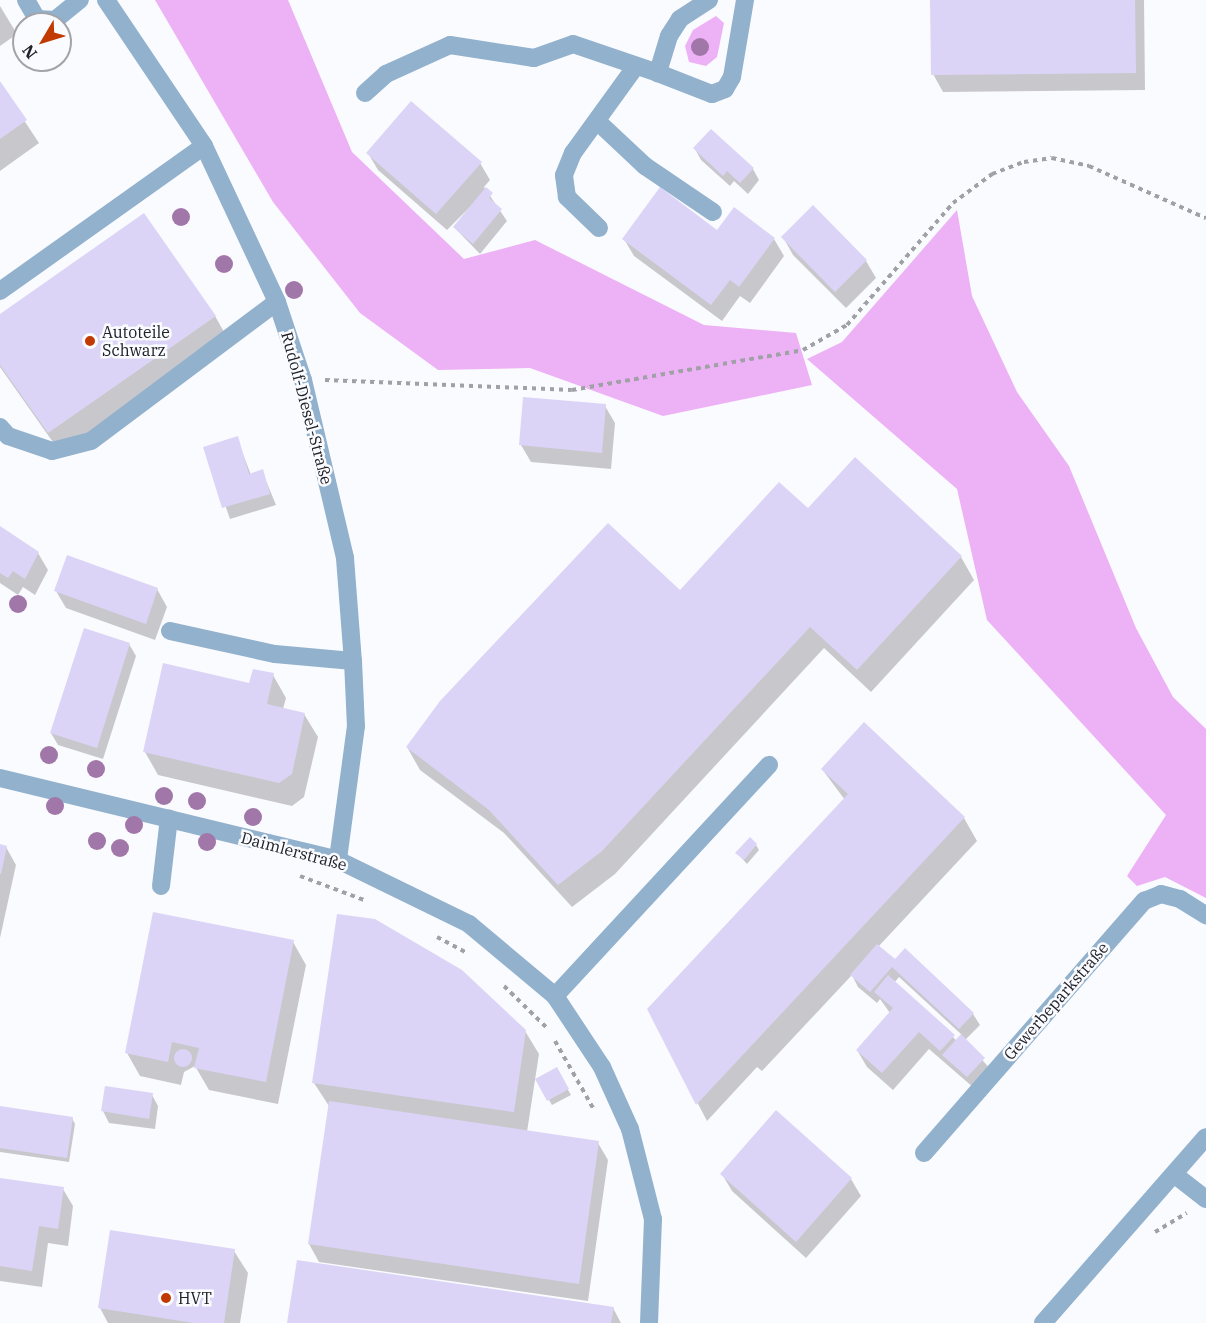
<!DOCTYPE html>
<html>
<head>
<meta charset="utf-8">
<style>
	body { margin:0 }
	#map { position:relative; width:1206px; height:1323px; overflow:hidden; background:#fafbff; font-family:"IBM Plex Serif",serif }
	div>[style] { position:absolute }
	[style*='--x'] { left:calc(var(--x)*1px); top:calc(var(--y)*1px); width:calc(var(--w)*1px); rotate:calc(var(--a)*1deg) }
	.green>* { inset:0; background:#edb1f6 }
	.shadow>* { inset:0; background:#0003 }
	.building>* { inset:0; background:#dcd4f6 }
	.round { border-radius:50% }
	.path>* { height:4px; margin-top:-2px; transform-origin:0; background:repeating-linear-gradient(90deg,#a0a1a6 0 4.5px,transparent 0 9px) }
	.minor>* { height:18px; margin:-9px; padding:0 9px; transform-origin:9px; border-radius:9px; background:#92b1cd }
	.trees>* { width:18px; height:18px; margin:-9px; border-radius:50%; background:#a176a9 }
	.dots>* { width:16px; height:16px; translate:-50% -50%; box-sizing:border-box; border:3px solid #fafbff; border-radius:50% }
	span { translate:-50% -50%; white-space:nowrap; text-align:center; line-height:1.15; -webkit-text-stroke:5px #fafbff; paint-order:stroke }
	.poi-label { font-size:16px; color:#202228 }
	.left { translate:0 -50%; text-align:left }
	.street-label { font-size:16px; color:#202228 }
	.north { position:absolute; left:12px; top:12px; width:60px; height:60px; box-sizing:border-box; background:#fafbff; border:2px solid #a3a4a9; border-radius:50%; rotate:232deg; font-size:16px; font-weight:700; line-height:24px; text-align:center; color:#202228 }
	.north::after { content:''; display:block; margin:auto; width:21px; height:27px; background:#c13a01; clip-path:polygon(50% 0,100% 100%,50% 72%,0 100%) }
</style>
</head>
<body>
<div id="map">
	<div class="green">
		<i style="clip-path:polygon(155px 0,288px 0,352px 152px,464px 259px,535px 240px,704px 325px,796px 333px,812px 385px,663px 416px,530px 368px,438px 370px,360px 313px,273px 202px)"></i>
		<i style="clip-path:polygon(716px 16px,724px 23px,717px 57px,706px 66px,689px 62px,685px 46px,693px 30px)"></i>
		<i style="clip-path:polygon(957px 210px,972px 296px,1017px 392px,1069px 466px,1136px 628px,1173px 697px,1206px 729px,1206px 898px,1165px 877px,1137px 886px,1127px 876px,1166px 815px,987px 620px,957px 489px,807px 359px,842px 342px)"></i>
	</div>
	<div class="shadow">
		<i style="clip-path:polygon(932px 0,1144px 0,1145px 90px,943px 92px,933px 74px)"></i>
		<i style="clip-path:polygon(0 6px,17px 34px,0 46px)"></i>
		<i style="clip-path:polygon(0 84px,39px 143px,0 171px)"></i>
		<i style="clip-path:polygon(695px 149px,753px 169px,759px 180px,748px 194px,734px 181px,730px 186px,701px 160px)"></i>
		<i style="clip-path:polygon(368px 153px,480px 163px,490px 180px,484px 187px,507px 221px,480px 254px,454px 227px,476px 201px,447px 230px,378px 170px)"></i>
		<i style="clip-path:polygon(717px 232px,774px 239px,784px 256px,750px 303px,740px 296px,722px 321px,634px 256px,624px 239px)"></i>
		<i style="clip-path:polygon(783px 237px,866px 261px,876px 278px,846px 308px,793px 255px)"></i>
		<i style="clip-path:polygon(0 316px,215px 316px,228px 339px,62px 455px,0 367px)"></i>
		<i style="clip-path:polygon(605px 406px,615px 423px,611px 469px,531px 462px,521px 445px)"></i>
		<i style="clip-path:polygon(237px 438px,251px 475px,262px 471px,276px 505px,230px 519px,205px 448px)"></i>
		<i style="clip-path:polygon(808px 510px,961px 557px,974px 580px,871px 692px,824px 648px,615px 874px,572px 907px,504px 833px,420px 770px,407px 747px,680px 592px)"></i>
		<i style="clip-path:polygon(0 528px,38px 553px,48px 570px,35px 595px,23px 587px,18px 595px,0 583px)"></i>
		<i style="clip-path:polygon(157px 589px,167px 607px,155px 640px,66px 608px,56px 591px)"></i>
		<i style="clip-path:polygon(129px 644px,136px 656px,103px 759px,58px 745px,51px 733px)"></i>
		<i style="clip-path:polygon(273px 675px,286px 698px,283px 709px,304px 714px,318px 737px,304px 797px,292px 806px,158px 775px,145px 752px,250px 684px)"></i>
		<i style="clip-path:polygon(evenodd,822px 769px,964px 818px,977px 841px,878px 947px,973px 1014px,980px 1025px,965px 1040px,991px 1070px,974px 1088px,929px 1049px,893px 1090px,867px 1067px,857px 1050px,890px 1013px,880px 999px,877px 1003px,858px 987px,852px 975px,762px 1071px,757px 1067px,707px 1121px,649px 1010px,845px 800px,822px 769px,899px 977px,962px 1035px,957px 1041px,894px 983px,899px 977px)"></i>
		<i style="clip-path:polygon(756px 845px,759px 850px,747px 864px,737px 853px)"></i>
		<i style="clip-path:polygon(0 846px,6px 847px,16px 865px,0 938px)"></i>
		<i style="clip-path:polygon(293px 942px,306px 965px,278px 1104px,209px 1090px,195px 1066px,184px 1072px,181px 1085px,140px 1076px,127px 1053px)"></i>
		<i style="clip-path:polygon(525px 1031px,539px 1054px,527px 1132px,598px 1143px,608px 1160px,588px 1301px,319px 1262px,309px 1244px,329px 1106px,314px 1083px)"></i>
		<i style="clip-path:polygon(556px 1069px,571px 1095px,552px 1105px,537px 1080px)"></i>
		<i style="clip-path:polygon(152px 1095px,158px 1106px,155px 1129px,109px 1123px,103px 1111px)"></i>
		<i style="clip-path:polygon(0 1108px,72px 1118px,75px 1124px,69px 1162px,0 1152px)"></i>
		<i style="clip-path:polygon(722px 1174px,851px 1179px,861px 1196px,806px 1258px,732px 1191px)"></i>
		<i style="clip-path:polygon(0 1180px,63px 1189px,73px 1206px,68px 1246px,48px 1243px,42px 1287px,0 1281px)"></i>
		<i style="clip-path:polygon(234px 1251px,248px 1273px,240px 1323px,108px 1323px,100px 1308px)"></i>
		<i style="clip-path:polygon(613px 1308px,621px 1323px,289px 1323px)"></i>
	</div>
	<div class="building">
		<i style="clip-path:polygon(930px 0,1135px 0,1136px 73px,931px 75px)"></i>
		<i style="clip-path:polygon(0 81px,27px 120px,0 139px)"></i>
		<i style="clip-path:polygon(411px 101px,482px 162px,436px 214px,366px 153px)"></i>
		<i style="clip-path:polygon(711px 129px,754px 168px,740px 183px,727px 171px,723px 176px,693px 148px)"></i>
		<i style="clip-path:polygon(486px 187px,493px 193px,489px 198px,502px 209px,473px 244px,453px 227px)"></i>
		<i style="clip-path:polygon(660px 187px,717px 230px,734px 207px,775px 238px,739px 287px,730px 280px,711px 305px,622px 239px)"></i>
		<i style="clip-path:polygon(813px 205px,867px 260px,835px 292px,781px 237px)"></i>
		<i style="clip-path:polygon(144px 213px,216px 316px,48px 433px,0 365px,0 314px)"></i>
		<i style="clip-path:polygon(523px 397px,606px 404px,602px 453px,519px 445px)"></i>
		<i style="clip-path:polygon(238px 436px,249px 474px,263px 469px,270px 494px,222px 508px,203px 447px)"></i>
		<i style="clip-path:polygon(855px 457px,962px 556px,857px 670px,810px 627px,602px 851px,558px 885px,489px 810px,406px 747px,440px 701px,608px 523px,680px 590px,779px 482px,808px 508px)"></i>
		<i style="clip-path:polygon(0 526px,39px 552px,25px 579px,13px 571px,8px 578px,0 573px)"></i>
		<i style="clip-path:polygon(67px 555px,158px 588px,146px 624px,54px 591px)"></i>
		<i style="clip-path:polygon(84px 628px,130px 643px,97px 748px,50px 733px)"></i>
		<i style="clip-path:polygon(163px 663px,249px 683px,253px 669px,274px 673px,267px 704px,305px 713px,292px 774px,279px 783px,143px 752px)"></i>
		<i style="clip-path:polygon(864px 722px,965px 817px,696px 1105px,647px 1009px,848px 794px,821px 769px)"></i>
		<i style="clip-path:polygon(750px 837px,757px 844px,744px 860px,735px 853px)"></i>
		<i style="clip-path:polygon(0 844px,7px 846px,1px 874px,0 874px)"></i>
		<i style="clip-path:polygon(153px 912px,294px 940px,266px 1082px,194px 1068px,199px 1048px,172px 1042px,168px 1062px,125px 1053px)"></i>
		<i style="clip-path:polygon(337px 914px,375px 919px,462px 970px,526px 1030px,514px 1112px,312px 1083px)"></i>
		<i style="clip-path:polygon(877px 944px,895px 959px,905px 948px,974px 1013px,959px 1029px,892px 967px,870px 992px,850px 975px)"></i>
		<i style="clip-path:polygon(888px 975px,955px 1035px,940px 1051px,919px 1032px,882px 1073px,856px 1050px,893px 1008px,874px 992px)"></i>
		<i style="clip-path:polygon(961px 1034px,985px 1058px,967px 1077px,942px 1055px)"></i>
		<i class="round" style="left:174px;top:1049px;width:18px;height:18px"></i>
		<i style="clip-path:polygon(557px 1067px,569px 1089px,547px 1101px,535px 1079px)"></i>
		<i style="clip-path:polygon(105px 1086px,153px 1093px,149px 1119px,101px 1111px)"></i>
		<i style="clip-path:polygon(329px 1101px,599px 1141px,579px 1284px,308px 1244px)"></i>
		<i style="clip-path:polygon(0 1106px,73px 1117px,67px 1158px,0 1148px)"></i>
		<i style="clip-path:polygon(776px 1110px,852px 1178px,796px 1242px,720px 1174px)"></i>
		<i style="clip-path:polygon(0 1178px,64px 1187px,58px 1229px,39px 1226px,32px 1271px,0 1266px)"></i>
		<i style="clip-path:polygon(110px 1230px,235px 1249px,224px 1323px,194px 1323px,98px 1308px)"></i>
		<i style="clip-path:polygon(297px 1260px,614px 1307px,611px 1323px,287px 1323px)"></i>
	</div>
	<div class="path">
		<i style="--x:325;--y:380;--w:247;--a:2.3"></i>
		<i style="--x:572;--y:390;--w:234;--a:-9.8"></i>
		<i style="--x:803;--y:350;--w:51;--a:-29.6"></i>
		<i style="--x:847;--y:325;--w:162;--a:-49"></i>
		<i style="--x:953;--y:203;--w:49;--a:-36.6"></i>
		<i style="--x:992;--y:174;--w:34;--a:-21"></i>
		<i style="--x:1024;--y:162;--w:28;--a:-8"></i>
		<i style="--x:1052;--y:158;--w:38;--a:12"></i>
		<i style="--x:1089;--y:166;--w:128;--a:24"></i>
		<i style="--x:300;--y:876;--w:68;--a:20.6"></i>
		<i style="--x:437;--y:937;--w:32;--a:28"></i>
		<i style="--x:504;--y:986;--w:59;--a:44.3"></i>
		<i style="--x:555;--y:1041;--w:77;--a:60.4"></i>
		<i style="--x:1155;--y:1232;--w:37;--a:-31"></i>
	</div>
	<div class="minor">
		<i style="--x:26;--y:0;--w:22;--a:60"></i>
		<i style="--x:37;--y:19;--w:18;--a:3"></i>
		<i style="--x:55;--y:20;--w:32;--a:-39"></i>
		<i style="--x:106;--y:0;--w:176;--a:56.1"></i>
		<i style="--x:204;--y:146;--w:172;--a:64.9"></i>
		<i style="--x:277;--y:302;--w:82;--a:71.6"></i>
		<i style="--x:303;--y:380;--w:183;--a:76.7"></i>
		<i style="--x:345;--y:558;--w:103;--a:85.6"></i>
		<i style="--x:353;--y:661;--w:65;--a:87.4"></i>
		<i style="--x:356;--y:726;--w:135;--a:97.7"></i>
		<i style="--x:709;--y:0;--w:35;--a:147"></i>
		<i style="--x:680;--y:19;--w:20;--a:123"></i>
		<i style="--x:669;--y:36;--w:39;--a:107"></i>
		<i style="--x:658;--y:73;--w:58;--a:21.3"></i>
		<i style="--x:712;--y:94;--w:14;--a:-21"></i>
		<i style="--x:725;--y:89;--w:14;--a:-60"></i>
		<i style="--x:732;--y:77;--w:78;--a:-80.4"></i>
		<i style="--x:365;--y:93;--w:28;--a:-42"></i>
		<i style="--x:386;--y:74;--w:70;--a:-24.4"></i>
		<i style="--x:450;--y:45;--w:85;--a:8.8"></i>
		<i style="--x:534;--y:58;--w:41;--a:-19.7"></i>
		<i style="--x:573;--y:44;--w:90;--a:18.8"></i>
		<i style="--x:597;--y:121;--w:66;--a:43.2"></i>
		<i style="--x:645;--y:166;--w:82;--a:34.1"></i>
		<i style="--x:599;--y:228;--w:45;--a:-135.9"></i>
		<i style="--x:567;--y:197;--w:22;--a:-98"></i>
		<i style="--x:564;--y:175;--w:24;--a:-68"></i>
		<i style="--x:573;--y:153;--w:107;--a:-54.1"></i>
		<i style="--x:0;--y:291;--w:250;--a:-35.4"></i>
		<i style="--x:0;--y:427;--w:12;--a:48"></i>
		<i style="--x:8;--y:436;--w:46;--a:18.8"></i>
		<i style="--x:52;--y:451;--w:40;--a:-14.4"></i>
		<i style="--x:91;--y:441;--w:232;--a:-36.8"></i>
		<i style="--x:170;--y:631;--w:107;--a:12.4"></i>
		<i style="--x:275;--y:654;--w:78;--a:5.1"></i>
		<i style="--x:0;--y:778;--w:348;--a:13.6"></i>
		<i style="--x:338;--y:860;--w:146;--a:26"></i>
		<i style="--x:469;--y:924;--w:112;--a:39.9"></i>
		<i style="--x:555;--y:996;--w:85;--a:56.5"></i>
		<i style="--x:602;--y:1067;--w:68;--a:65.7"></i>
		<i style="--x:630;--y:1129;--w:93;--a:75.7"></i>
		<i style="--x:653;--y:1219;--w:104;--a:92.2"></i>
		<i style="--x:161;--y:886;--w:68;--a:-83.3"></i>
		<i style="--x:555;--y:996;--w:315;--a:-47.2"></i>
		<i style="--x:924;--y:1153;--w:335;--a:-48.9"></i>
		<i style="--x:1144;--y:901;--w:18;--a:-22"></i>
		<i style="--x:1161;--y:894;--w:20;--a:15"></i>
		<i style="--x:1180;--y:899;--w:31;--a:32"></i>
		<i style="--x:1175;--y:1175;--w:39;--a:38"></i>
		<i style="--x:1043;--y:1323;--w:247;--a:-48.8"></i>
	</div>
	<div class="trees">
		<i style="left:700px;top:47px"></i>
		<i style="left:181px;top:217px"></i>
		<i style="left:224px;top:264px"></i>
		<i style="left:294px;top:290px"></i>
		<i style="left:18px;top:604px"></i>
		<i style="left:49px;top:755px"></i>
		<i style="left:96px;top:769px"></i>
		<i style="left:164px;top:796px"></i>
		<i style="left:197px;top:801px"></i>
		<i style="left:55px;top:806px"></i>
		<i style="left:253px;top:817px"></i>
		<i style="left:134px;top:825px"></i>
		<i style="left:97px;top:841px"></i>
		<i style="left:207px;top:842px"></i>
		<i style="left:120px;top:848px"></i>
	</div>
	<div class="dots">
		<i style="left:90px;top:341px;background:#c13a01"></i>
		<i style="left:166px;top:1298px;background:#c13a01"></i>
	</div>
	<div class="poi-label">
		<span class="left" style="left:102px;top:341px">Autoteile<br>Schwarz</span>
		<span class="left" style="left:178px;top:1298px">HVT</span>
	</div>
	<div class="street-label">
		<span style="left:307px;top:408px;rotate:75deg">Rudolf-Diesel-Straße</span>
		<span style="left:294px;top:851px;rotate:15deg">Daimlerstraße</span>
		<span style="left:1056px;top:1001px;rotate:-49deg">Gewerbeparkstraße</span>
	</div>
	<div class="north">N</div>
</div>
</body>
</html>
